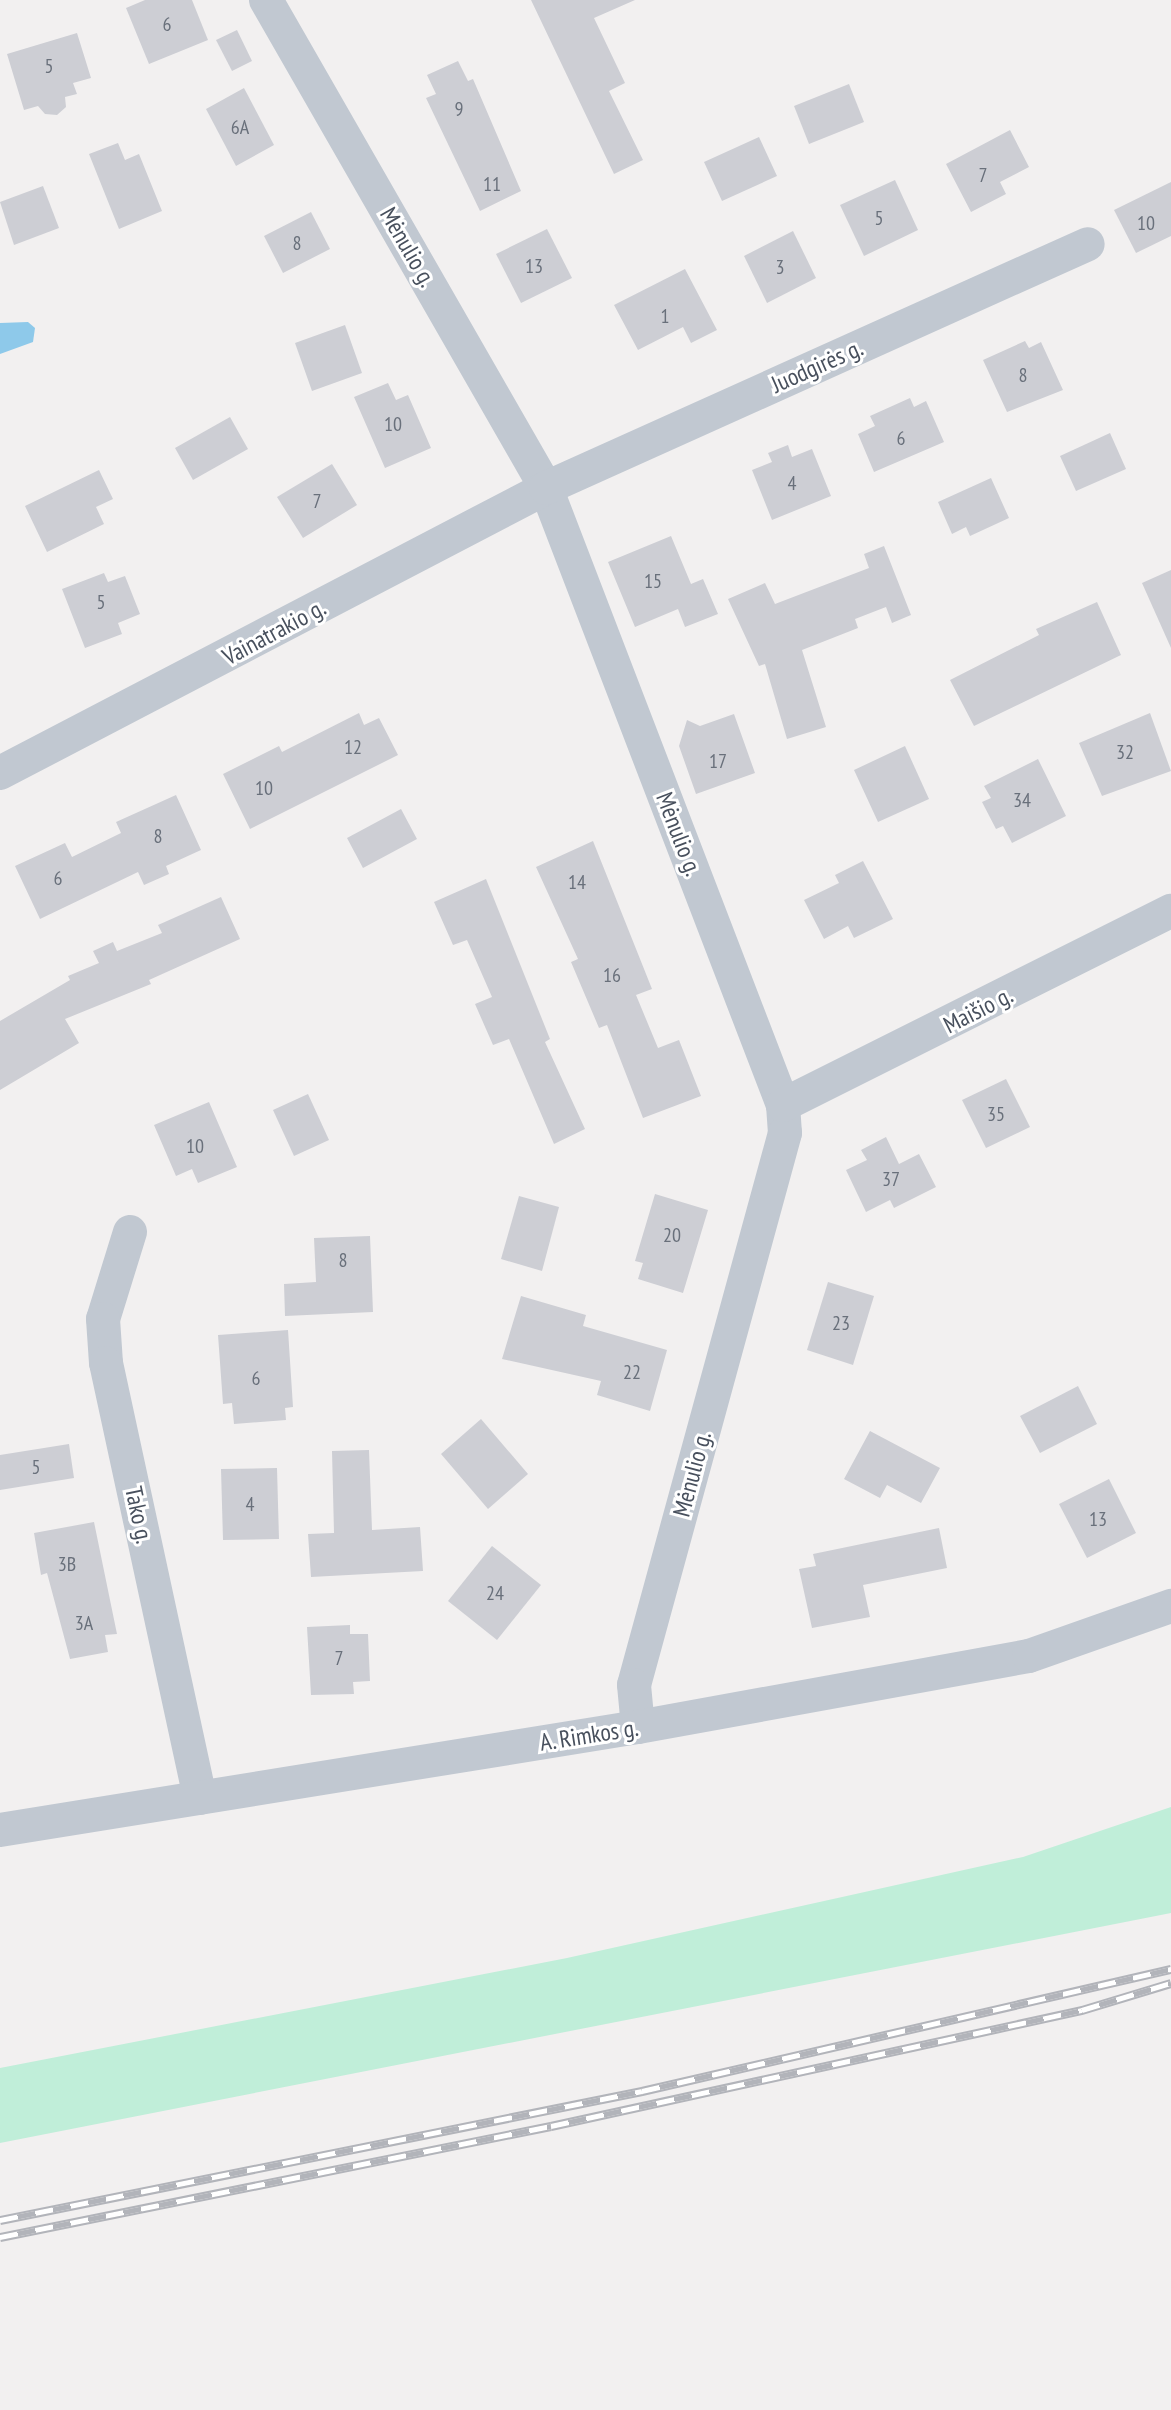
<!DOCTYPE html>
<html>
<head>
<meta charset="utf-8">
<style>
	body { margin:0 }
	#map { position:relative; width:1171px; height:2410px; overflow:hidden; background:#f2f0f0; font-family:"PT Sans Narrow",sans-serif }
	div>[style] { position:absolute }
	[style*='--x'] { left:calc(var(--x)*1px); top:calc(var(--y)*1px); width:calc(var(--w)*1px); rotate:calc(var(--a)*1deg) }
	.green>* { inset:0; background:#c0eed9 }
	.water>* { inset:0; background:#8ec9ea }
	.building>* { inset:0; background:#cdced4 }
	.minor>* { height:34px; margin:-17px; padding:0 17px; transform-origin:17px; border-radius:17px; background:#c1c8d1 }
	.rail>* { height:9px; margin-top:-4.5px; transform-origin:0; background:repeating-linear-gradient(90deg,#fff 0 18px,#b2b4ba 0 36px); box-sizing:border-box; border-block:2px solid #b2b4ba }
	span { translate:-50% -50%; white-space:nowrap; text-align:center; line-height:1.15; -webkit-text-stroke:6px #fff; paint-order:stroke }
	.number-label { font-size:20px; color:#69707b }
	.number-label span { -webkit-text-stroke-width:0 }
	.street-label { font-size:24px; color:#48505d }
</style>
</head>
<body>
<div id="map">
	<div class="green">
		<i style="clip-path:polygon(1171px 1807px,1171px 1913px,0 2143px,0 2068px,567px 1958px,1023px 1857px)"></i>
	</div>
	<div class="water">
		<i style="clip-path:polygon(28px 322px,35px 328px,33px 342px,0 354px,0 323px)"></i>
	</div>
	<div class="building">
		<i style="clip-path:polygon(145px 0,192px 0,208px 40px,149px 64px,126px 8px)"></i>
		<i style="clip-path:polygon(531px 0,635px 0,594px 18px,625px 83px,609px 91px,643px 160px,614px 174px)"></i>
		<i style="clip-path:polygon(237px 30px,252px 61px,232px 71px,216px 40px)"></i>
		<i style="clip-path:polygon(77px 33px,91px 78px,73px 83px,77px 94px,65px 97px,66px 107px,57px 115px,45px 114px,38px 106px,24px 110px,7px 54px)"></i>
		<i style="clip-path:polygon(458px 61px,468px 81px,473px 79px,521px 191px,480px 211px,426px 98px,436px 94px,427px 75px)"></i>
		<i style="clip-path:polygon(849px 84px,864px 122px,809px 144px,794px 106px)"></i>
		<i style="clip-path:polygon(244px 88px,274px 145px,236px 166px,206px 109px)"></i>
		<i style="clip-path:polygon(1010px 130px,1029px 167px,1000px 182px,1006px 194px,971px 212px,946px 164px)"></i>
		<i style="clip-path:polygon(759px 137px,777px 176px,722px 201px,704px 162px)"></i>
		<i style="clip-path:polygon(118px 143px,125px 160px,139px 154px,162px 211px,119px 229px,89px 154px)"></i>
		<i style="clip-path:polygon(895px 180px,918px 230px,864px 256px,840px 205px)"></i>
		<i style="clip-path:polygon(1171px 182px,1171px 236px,1136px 253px,1114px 210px)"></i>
		<i style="clip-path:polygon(43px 186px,59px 228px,14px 245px,0 202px)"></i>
		<i style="clip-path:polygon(311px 212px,330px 249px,283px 273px,264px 236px)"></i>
		<i style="clip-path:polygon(547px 229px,572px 278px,521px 303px,496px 254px)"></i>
		<i style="clip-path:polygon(793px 231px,816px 278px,767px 303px,744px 256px)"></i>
		<i style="clip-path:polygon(685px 269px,717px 330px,691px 343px,683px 327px,638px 350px,614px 305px)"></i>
		<i style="clip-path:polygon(345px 325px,362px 373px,312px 391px,295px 343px)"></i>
		<i style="clip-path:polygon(1025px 341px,1029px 348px,1041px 342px,1063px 390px,1007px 412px,983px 360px)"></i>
		<i style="clip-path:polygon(388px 383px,396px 400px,408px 395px,431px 448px,385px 468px,354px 397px)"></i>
		<i style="clip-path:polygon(910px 398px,914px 407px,926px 401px,944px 442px,874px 472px,858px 434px,875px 426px,870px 416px)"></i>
		<i style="clip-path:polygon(230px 417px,248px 449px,193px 480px,175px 448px)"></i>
		<i style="clip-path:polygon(1110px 433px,1126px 469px,1076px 491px,1060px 456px)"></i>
		<i style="clip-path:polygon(788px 445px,792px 457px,812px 449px,831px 496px,772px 520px,752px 470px,772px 462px,768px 453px)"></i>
		<i style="clip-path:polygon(332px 464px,357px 505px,303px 538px,277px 497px)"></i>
		<i style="clip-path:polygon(99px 470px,113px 499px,96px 507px,104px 524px,47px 552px,25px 506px)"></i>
		<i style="clip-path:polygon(991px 478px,1009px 518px,970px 536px,966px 527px,952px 534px,938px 502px)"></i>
		<i style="clip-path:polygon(671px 536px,691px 584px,703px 579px,718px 614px,685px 627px,678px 609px,635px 627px,608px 562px)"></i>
		<i style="clip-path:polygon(884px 546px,911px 615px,892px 623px,886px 607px,855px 619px,858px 628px,802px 650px,826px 727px,787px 739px,765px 664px,759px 666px,728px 599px,765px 583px,775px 604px,869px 568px,864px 554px)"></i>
		<i style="clip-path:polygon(1171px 570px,1171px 648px,1142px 583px)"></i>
		<i style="clip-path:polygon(104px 573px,108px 582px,125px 576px,140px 614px,118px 623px,122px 634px,85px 648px,62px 589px)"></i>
		<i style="clip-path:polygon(1097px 602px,1121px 655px,974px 726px,950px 680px,1039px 635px,1036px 629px)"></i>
		<i style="clip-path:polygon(359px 713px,364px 725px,379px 718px,398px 755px,250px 829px,223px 774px,279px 746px,282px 752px)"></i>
		<i style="clip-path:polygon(1150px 713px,1171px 771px,1102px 796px,1079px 743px)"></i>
		<i style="clip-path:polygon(734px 714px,755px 773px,696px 794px,679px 746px,687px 720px,700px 726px)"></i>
		<i style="clip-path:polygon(905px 746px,929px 799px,878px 822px,854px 770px)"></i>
		<i style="clip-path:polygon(1038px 759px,1066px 816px,1012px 843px,1003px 826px,996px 829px,982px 802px,991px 798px,984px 786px)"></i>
		<i style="clip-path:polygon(176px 795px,201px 850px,166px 866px,169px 874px,144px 885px,138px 872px,40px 919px,15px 866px,65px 843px,72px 857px,121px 833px,116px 822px)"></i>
		<i style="clip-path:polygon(401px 809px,417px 839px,363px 868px,347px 838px)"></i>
		<i style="clip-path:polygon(593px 841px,652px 989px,636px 995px,658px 1048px,679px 1040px,701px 1096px,643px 1118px,607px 1025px,599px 1028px,571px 962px,578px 959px,536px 867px)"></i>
		<i style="clip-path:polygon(863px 861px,893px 919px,854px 938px,848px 926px,824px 939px,804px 900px,839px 883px,835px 875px)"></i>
		<i style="clip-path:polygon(486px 879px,550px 1039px,545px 1042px,585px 1129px,554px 1144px,509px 1039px,493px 1045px,475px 1004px,492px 997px,467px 940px,453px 945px,434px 902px)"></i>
		<i style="clip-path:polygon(221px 897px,240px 939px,149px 980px,151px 984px,65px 1019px,79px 1043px,0 1090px,0 1021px,70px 980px,68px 976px,99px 963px,93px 951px,113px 942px,117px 951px,162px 933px,158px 925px)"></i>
		<i style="clip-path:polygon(1006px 1079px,1030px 1127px,986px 1148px,962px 1100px)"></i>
		<i style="clip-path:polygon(308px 1094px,329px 1140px,294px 1156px,273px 1110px)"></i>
		<i style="clip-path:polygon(209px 1102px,237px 1167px,198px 1183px,192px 1169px,176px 1176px,154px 1125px)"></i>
		<i style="clip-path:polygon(886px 1137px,899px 1164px,919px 1154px,936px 1187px,894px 1208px,890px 1200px,866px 1212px,846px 1170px,867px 1160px,861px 1150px)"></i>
		<i style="clip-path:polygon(655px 1194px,708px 1210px,683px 1293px,638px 1279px,643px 1263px,635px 1261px)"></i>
		<i style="clip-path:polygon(519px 1196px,559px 1207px,542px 1271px,501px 1259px)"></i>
		<i style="clip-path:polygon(370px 1236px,373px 1312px,285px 1316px,284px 1284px,316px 1282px,314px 1238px)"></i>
		<i style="clip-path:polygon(828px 1282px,874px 1296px,853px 1365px,807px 1350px)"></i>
		<i style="clip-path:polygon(521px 1296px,586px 1315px,583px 1326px,667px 1350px,650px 1411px,597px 1395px,601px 1381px,502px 1359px)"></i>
		<i style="clip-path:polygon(288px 1330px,293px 1407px,285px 1408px,286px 1420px,234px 1424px,232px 1403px,223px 1404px,218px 1335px)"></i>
		<i style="clip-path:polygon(1078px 1386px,1097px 1424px,1040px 1453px,1020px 1416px)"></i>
		<i style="clip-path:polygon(481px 1419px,528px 1474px,488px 1509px,441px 1454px)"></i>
		<i style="clip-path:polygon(870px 1431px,940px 1468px,921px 1503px,887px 1485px,880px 1498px,844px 1479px)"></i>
		<i style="clip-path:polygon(69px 1444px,74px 1478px,0 1490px,0 1455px)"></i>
		<i style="clip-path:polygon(369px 1450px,372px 1530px,420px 1527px,423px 1571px,311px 1577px,308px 1534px,334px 1533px,332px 1451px)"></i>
		<i style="clip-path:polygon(277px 1468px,279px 1539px,223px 1540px,221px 1469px)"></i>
		<i style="clip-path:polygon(1109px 1479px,1136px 1533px,1087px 1558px,1059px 1504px)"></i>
		<i style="clip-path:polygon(94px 1522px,117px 1634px,105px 1635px,108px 1652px,70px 1659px,47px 1573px,41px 1575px,34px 1533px)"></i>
		<i style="clip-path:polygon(939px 1528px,947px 1568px,863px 1585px,870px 1617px,812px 1628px,799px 1569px,816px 1566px,813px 1554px)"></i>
		<i style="clip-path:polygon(492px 1546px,541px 1585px,497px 1640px,448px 1601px)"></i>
		<i style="clip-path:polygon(350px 1625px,350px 1634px,368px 1634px,370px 1681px,353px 1682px,354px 1694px,311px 1695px,307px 1627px)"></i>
	</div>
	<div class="minor">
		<i style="--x:266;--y:0;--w:563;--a:60.15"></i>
		<i style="--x:546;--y:488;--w:661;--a:68.99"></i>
		<i style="--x:783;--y:1105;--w:28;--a:86"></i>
		<i style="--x:785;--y:1133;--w:572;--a:105.3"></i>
		<i style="--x:634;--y:1685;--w:42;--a:84.6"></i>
		<i style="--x:0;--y:773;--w:616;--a:-27.56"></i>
		<i style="--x:546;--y:488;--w:594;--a:-24.24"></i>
		<i style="--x:783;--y:1105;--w:434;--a:-26.6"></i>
		<i style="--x:130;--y:1232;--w:91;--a:107.2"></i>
		<i style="--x:103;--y:1319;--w:44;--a:86.1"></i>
		<i style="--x:106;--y:1363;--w:445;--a:77.8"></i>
		<i style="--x:0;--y:1830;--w:646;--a:-9.17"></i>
		<i style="--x:638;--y:1727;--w:397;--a:-10.3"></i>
		<i style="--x:1029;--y:1656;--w:151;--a:-19.4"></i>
	</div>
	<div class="rail">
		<i style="--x:0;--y:2220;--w:655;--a:-11.36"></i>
		<i style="--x:642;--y:2091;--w:543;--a:-12.99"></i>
		<i style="--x:0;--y:2237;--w:562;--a:-11.39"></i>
		<i style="--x:551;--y:2126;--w:544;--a:-12.32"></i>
		<i style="--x:1082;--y:2010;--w:93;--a:-16.9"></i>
	</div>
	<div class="number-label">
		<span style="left:167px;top:24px">6</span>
		<span style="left:49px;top:66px">5</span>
		<span style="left:459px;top:109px">9</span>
		<span style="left:240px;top:127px">6A</span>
		<span style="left:983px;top:175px">7</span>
		<span style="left:492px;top:184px">11</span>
		<span style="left:879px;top:218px">5</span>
		<span style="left:1146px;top:223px">10</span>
		<span style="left:297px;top:243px">8</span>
		<span style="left:534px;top:266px">13</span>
		<span style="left:780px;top:267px">3</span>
		<span style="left:665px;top:316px">1</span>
		<span style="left:1023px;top:375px">8</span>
		<span style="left:393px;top:424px">10</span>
		<span style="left:901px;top:438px">6</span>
		<span style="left:792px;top:483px">4</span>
		<span style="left:317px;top:501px">7</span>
		<span style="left:653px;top:581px">15</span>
		<span style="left:101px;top:602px">5</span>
		<span style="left:353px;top:747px">12</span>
		<span style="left:1125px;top:752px">32</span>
		<span style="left:718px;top:761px">17</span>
		<span style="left:264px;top:788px">10</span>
		<span style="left:1022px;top:800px">34</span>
		<span style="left:158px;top:836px">8</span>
		<span style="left:58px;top:878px">6</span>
		<span style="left:577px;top:882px">14</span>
		<span style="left:612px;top:975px">16</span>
		<span style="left:996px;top:1114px">35</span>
		<span style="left:195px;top:1146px">10</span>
		<span style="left:891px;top:1179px">37</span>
		<span style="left:672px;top:1235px">20</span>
		<span style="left:343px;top:1260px">8</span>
		<span style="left:841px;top:1323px">23</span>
		<span style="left:632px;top:1372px">22</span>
		<span style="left:256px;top:1378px">6</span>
		<span style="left:36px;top:1467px">5</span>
		<span style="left:250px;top:1504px">4</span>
		<span style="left:1098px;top:1519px">13</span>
		<span style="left:67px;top:1564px">3B</span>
		<span style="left:495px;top:1593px">24</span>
		<span style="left:84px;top:1623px">3A</span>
		<span style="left:339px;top:1658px">7</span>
	</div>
	<div class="street-label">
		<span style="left:408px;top:247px;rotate:60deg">Mėnulio g.</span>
		<span style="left:817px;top:366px;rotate:-24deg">Juodgirės g.</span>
		<span style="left:274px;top:632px;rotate:-28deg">Vainatrakio g.</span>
		<span style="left:679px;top:834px;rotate:69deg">Mėnulio g.</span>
		<span style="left:978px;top:1010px;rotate:-27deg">Maišio g.</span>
		<span style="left:692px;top:1474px;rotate:-75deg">Mėnulio g.</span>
		<span style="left:139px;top:1515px;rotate:78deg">Tako g.</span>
		<span style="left:589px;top:1735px;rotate:-9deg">A. Rimkos g.</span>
	</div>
</div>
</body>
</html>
